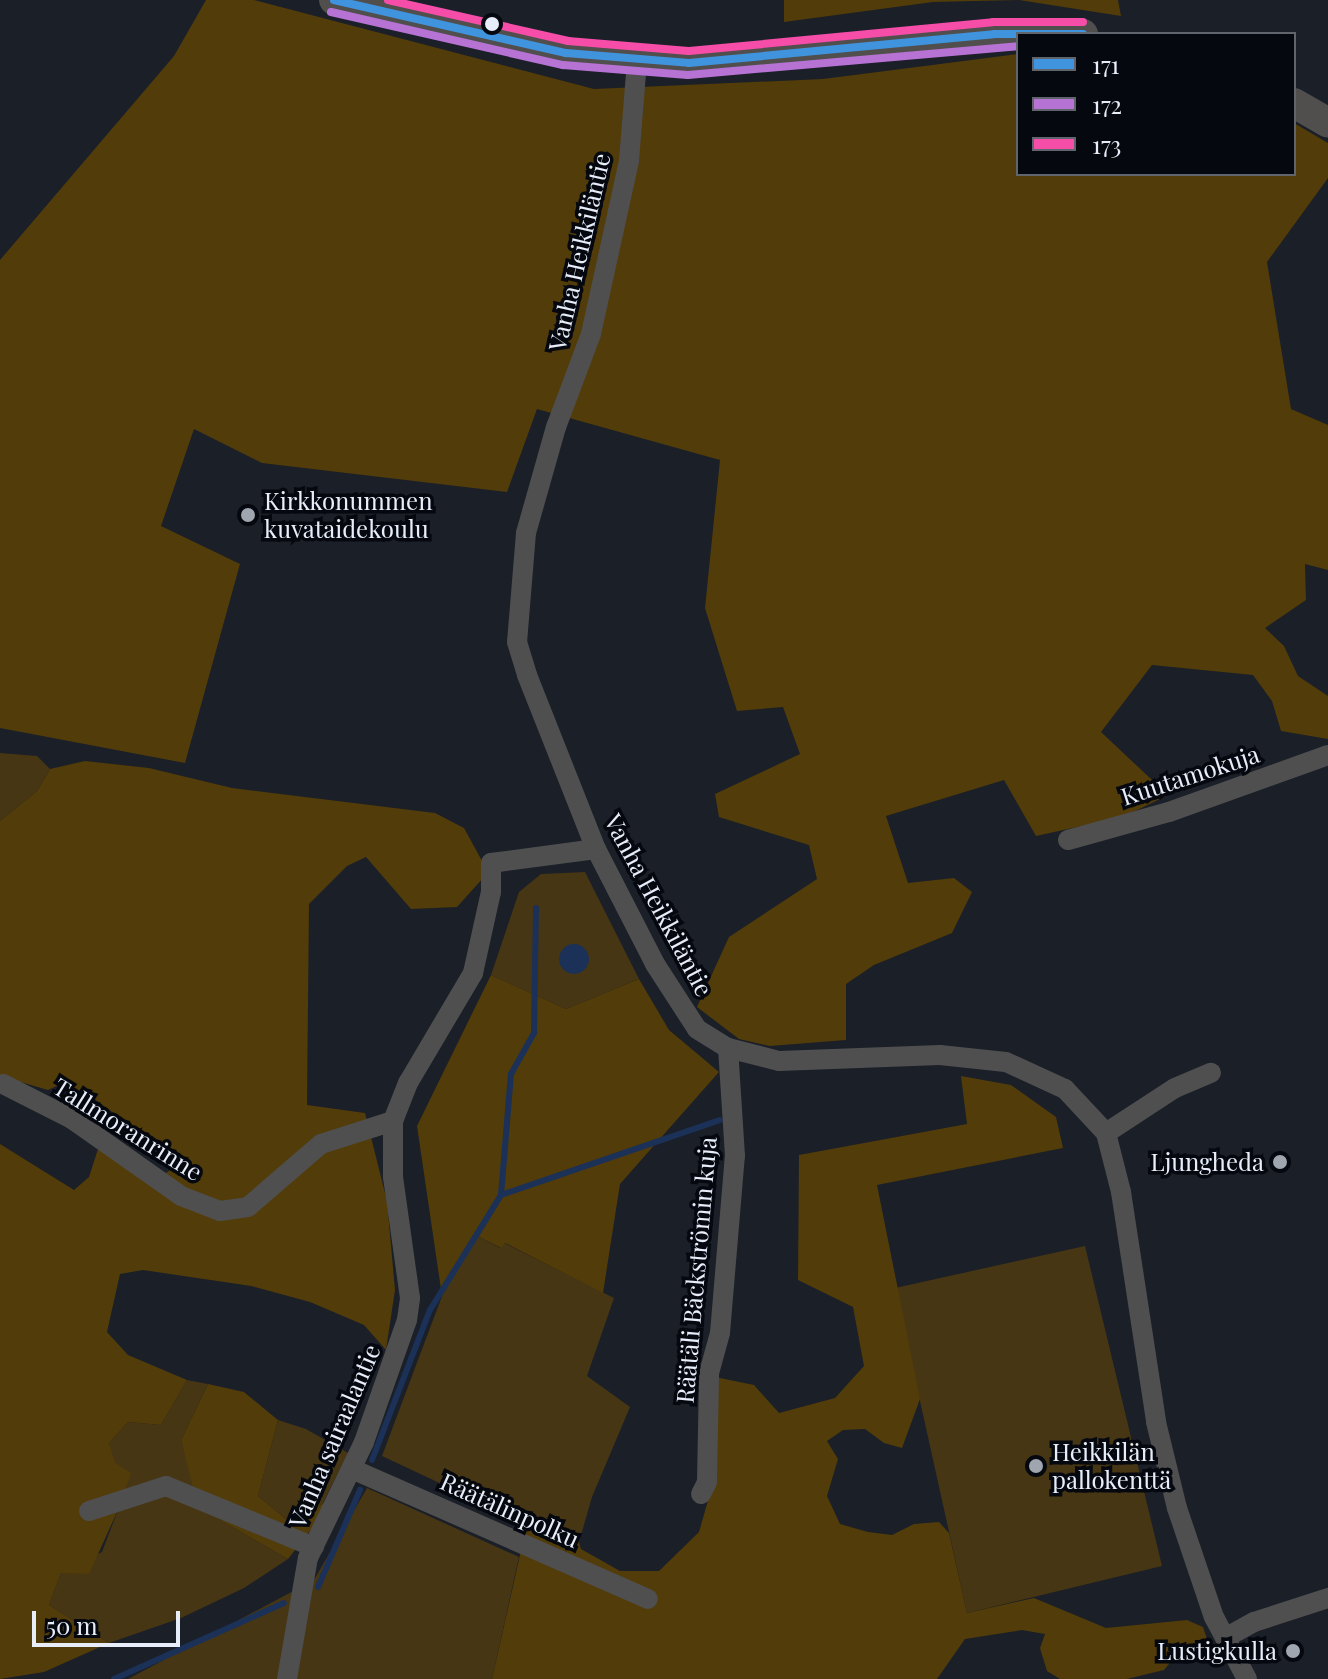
<!DOCTYPE html>
<html>
<head>
<meta charset="utf-8">
<style>
	body { margin:0 }
	#map { position:relative; width:1328px; height:1679px; overflow:hidden; background:#1a1f28; font-family:"Playfair Display",serif }
	div>[style] { position:absolute }
	[style*='--x'] { left:calc(var(--x)*1px); top:calc(var(--y)*1px); width:calc(var(--w)*1px); rotate:calc(var(--a)*1deg) }
	.green>* { inset:0; background:#473613 }
	.forest>* { inset:0; background:#523c09 }
	.water>* { inset:0; background:#1b3158 }
	.round { border-radius:50% }
	.stream>* { height:6px; margin:-3px; padding:0 3px; transform-origin:3px; border-radius:3px; background:#1b3158 }
	.minor>* { height:20px; margin:-10px; padding:0 10px; transform-origin:10px; border-radius:10px; background:#4f4f4f }
	.secondary>* { height:30px; margin:-15px; padding:0 15px; transform-origin:15px; border-radius:15px; background:#504f4e }
	.bus-1>* { height:8px; margin:-4px; padding:0 4px; transform-origin:4px; border-radius:4px; background:#4094de }
	.bus-2>* { height:8px; margin:-4px; padding:0 4px; transform-origin:4px; border-radius:4px; background:#b673d3 }
	.bus-3>* { height:8px; margin:-4px; padding:0 4px; transform-origin:4px; border-radius:4px; background:#f54da8 }
	.dots>* { width:22px; height:22px; translate:-50% -50%; box-sizing:border-box; border:4px solid #05080f; border-radius:50% }
	span { translate:-50% -50%; white-space:nowrap; text-align:center; line-height:1.15; -webkit-text-stroke:7px #05080f; paint-order:stroke }
	.street-label { font-size:24px; color:#e7eefa }
	.poi-label { font-size:24px; color:#e7eefa }
	.left { translate:0 -50%; text-align:left }
	.right { translate:-100% -50%; text-align:right }
	.legend { position:absolute; left:1016px; top:32px; width:280px; height:144px; box-sizing:border-box; background:#05080f; border:2px solid #5f646d; margin:0; padding:10px 14px; list-style:none; font-size:24px; color:#e7eefa }
	.legend li { display:flex; align-items:center; gap:16px; height:40px }
	.legend b { width:40px; border:2px solid #5f646d }
	.scale { position:absolute; left:32px; top:1611px; width:148px; height:36px; box-sizing:border-box; border:4px solid #e7eefa; border-top:0; padding-left:10px; font-size:24px; line-height:28px; white-space:nowrap; color:#e7eefa; -webkit-text-stroke:6px #05080f; paint-order:stroke }
</style>
</head>
<body>
<div id="map">
	<div class="green">
		<i style="clip-path:polygon(0 753px,37px 756px,50px 769px,37px 791px,0 821px)"></i>
		<i style="clip-path:polygon(585px 872px,639px 979px,566px 1009px,491px 975px,519px 892px,541px 874px)"></i>
		<i style="clip-path:polygon(475px 1235px,500px 1248px,504px 1243px,614px 1298px,587px 1376px,630px 1407px,592px 1497px,579px 1542px,527px 1524px,382px 1456px,442px 1296px)"></i>
		<i style="clip-path:polygon(1085px 1246px,1162px 1566px,967px 1613px,895px 1288px)"></i>
		<i style="clip-path:polygon(187px 1380px,208px 1384px,181px 1440px,186px 1458px,225px 1523px,288px 1559px,244px 1588px,181px 1618px,109px 1643px,49px 1605px,61px 1573px,102px 1552px,118px 1510px,109px 1443px,128px 1422px,161px 1425px)"></i>
		<i style="clip-path:polygon(278px 1420px,306px 1429px,348px 1453px,323px 1503px,293px 1525px,258px 1496px)"></i>
		<i style="clip-path:polygon(367px 1488px,519px 1557px,492px 1679px,128px 1679px,314px 1580px)"></i>
	</div>
	<div class="forest">
		<i style="clip-path:polygon(206px 0,254px 0,594px 89px,823px 79px,1018px 54px,1018px 174px,1294px 174px,1294px 123px,1328px 143px,1328px 178px,1267px 262px,1291px 409px,1328px 425px,1328px 570px,1305px 564px,1306px 600px,1265px 628px,1284px 646px,1298px 676px,1328px 696px,1328px 739px,1281px 731px,1272px 701px,1253px 675px,1152px 665px,1101px 732px,1168px 795px,1123px 817px,1036px 836px,1004px 780px,886px 816px,908px 883px,954px 878px,972px 892px,952px 933px,874px 965px,846px 984px,846px 1040px,770px 1046px,739px 1039px,697px 1007px,729px 937px,817px 879px,809px 845px,719px 817px,715px 794px,800px 754px,783px 707px,737px 711px,705px 608px,720px 460px,537px 409px,507px 492px,262px 463px,194px 429px,161px 526px,240px 564px,185px 763px,0 728px,0 260px,174px 56px)"></i>
		<i style="clip-path:polygon(784px 0,1018px 0,933px 2px,784px 22px)"></i>
		<i style="clip-path:polygon(1019px 0,1118px 0,1121px 16px)"></i>
		<i style="clip-path:polygon(85px 761px,149px 768px,232px 788px,435px 813px,464px 828px,481px 859px,484px 877px,457px 907px,411px 909px,366px 857px,347px 866px,309px 904px,307px 1105px,365px 1113px,387px 1201px,395px 1290px,386px 1350px,364px 1325px,310px 1302px,251px 1286px,143px 1270px,120px 1274px,107px 1332px,128px 1355px,187px 1380px,161px 1425px,128px 1422px,109px 1443px,115px 1463px,131px 1473px,118px 1510px,89px 1574px,61px 1573px,49px 1605px,109px 1643px,44px 1672px,0 1679px,0 1144px,74px 1190px,89px 1177px,98px 1149px,166px 1173px,181px 1162px,86px 1093px,61px 1084px,48px 1090px,0 1076px,0 821px,37px 791px,50px 769px)"></i>
		<i style="clip-path:polygon(491px 975px,566px 1009px,639px 979px,669px 1030px,719px 1072px,620px 1184px,603px 1293px,505px 1243px,501px 1248px,475px 1235px,442px 1296px,417px 1126px)"></i>
		<i style="clip-path:polygon(961px 1076px,1011px 1085px,1056px 1117px,1063px 1148px,877px 1185px,920px 1399px,902px 1448px,884px 1443px,865px 1429px,843px 1430px,827px 1441px,838px 1459px,827px 1496px,840px 1524px,868px 1532px,892px 1535px,914px 1524px,939px 1522px,949px 1533px,967px 1613px,1034px 1598px,1106px 1628px,1187px 1620px,1203px 1627px,1207px 1639px,1182px 1648px,1164px 1670px,1127px 1679px,1060px 1679px,1047px 1671px,1040px 1648px,1045px 1634px,1022px 1630px,965px 1639px,937px 1679px,492px 1679px,527px 1524px,579px 1542px,581px 1549px,620px 1571px,659px 1571px,699px 1532px,713px 1483px,715px 1377px,754px 1385px,779px 1413px,835px 1398px,864px 1366px,853px 1307px,798px 1280px,799px 1155px,967px 1124px)"></i>
		<i style="clip-path:polygon(208px 1384px,244px 1392px,278px 1420px,258px 1496px,293px 1525px,323px 1503px,328px 1508px,288px 1559px,225px 1523px,194px 1491px,181px 1440px)"></i>
	</div>
	<div class="water">
		<i class="round" style="left:559px;top:944px;width:30px;height:30px"></i>
	</div>
	<div class="stream">
		<i style="--x:501;--y:1195;--w:121;--a:-85.3"></i>
		<i style="--x:511;--y:1074;--w:47;--a:-60.7"></i>
		<i style="--x:534;--y:1033;--w:125;--a:-89.1"></i>
		<i style="--x:372;--y:1460;--w:161;--a:-68.9"></i>
		<i style="--x:430;--y:1310;--w:135;--a:-58.3"></i>
		<i style="--x:501;--y:1195;--w:231;--a:-18.9"></i>
		<i style="--x:318;--y:1587;--w:106;--a:-66.6"></i>
		<i style="--x:114;--y:1679;--w:186;--a:-24.1"></i>
	</div>
	<div class="minor">
		<i style="--x:637;--y:61;--w:100;--a:94.6"></i>
		<i style="--x:629;--y:161;--w:177;--a:102.4"></i>
		<i style="--x:591;--y:334;--w:99;--a:110.6"></i>
		<i style="--x:556;--y:427;--w:110;--a:105.8"></i>
		<i style="--x:526;--y:533;--w:109;--a:94.7"></i>
		<i style="--x:517;--y:642;--w:34;--a:73"></i>
		<i style="--x:527;--y:675;--w:187;--a:68.4"></i>
		<i style="--x:596;--y:849;--w:129;--a:62.8"></i>
		<i style="--x:655;--y:964;--w:77;--a:57.1"></i>
		<i style="--x:697;--y:1029;--w:36;--a:32"></i>
		<i style="--x:728;--y:1048;--w:53;--a:14.3"></i>
		<i style="--x:779;--y:1061;--w:161;--a:-2.1"></i>
		<i style="--x:940;--y:1055;--w:66;--a:6.1"></i>
		<i style="--x:1006;--y:1062;--w:65;--a:24.6"></i>
		<i style="--x:1065;--y:1089;--w:60;--a:47"></i>
		<i style="--x:1106;--y:1133;--w:61;--a:75.7"></i>
		<i style="--x:1121;--y:1192;--w:233;--a:81.3"></i>
		<i style="--x:1156;--y:1422;--w:89;--a:76.3"></i>
		<i style="--x:1177;--y:1508;--w:115;--a:71.3"></i>
		<i style="--x:1214;--y:1617;--w:70;--a:62"></i>
		<i style="--x:1068;--y:840;--w:105;--a:-15.5"></i>
		<i style="--x:1169;--y:812;--w:169;--a:-19.7"></i>
		<i style="--x:3;--y:1084;--w:77;--a:26.9"></i>
		<i style="--x:72;--y:1119;--w:133;--a:35.2"></i>
		<i style="--x:181;--y:1196;--w:42;--a:21"></i>
		<i style="--x:220;--y:1211;--w:28;--a:-8"></i>
		<i style="--x:248;--y:1207;--w:96;--a:-40.8"></i>
		<i style="--x:321;--y:1144;--w:76;--a:-17.7"></i>
		<i style="--x:1106;--y:1133;--w:82;--a:-33.1"></i>
		<i style="--x:1175;--y:1088;--w:39;--a:-23"></i>
		<i style="--x:352;--y:1469;--w:323;--a:23.7"></i>
		<i style="--x:701;--y:1494;--w:13;--a:-63"></i>
		<i style="--x:707;--y:1482;--w:109;--a:-88.9"></i>
		<i style="--x:709;--y:1373;--w:41;--a:-74.6"></i>
		<i style="--x:720;--y:1333;--w:178;--a:-85.2"></i>
		<i style="--x:735;--y:1156;--w:108;--a:-93.7"></i>
		<i style="--x:89;--y:1511;--w:81;--a:-18"></i>
		<i style="--x:166;--y:1486;--w:160;--a:22.4"></i>
		<i style="--x:1225;--y:1638;--w:33;--a:-29"></i>
		<i style="--x:1254;--y:1622;--w:78;--a:-18"></i>
		<i style="--x:287;--y:1679;--w:123;--a:-80.2"></i>
		<i style="--x:308;--y:1558;--w:129;--a:-64.2"></i>
		<i style="--x:364;--y:1442;--w:129;--a:-70.6"></i>
		<i style="--x:407;--y:1320;--w:22;--a:-82"></i>
		<i style="--x:410;--y:1298;--w:122;--a:-98"></i>
		<i style="--x:393;--y:1177;--w:56;--a:-90"></i>
		<i style="--x:393;--y:1121;--w:41;--a:-68.5"></i>
		<i style="--x:408;--y:1083;--w:128;--a:-59.4"></i>
		<i style="--x:473;--y:973;--w:83;--a:-77.5"></i>
		<i style="--x:491;--y:892;--w:29;--a:-90"></i>
		<i style="--x:491;--y:863;--w:106;--a:-7.6"></i>
	</div>
	<div class="secondary">
		<i style="--x:334;--y:0;--w:238;--a:12.9"></i>
		<i style="--x:566;--y:53;--w:123;--a:4.6"></i>
		<i style="--x:689;--y:63;--w:306;--a:-5.4"></i>
		<i style="--x:994;--y:34;--w:89;--a:0"></i>
		<i style="--x:1294;--y:103;--w:39;--a:30"></i>
	</div>
	<div class="bus-1">
		<i style="--x:334;--y:0;--w:238;--a:12.9"></i>
		<i style="--x:566;--y:53;--w:123;--a:4.6"></i>
		<i style="--x:689;--y:63;--w:306;--a:-5.4"></i>
		<i style="--x:994;--y:34;--w:89;--a:0"></i>
	</div>
	<div class="bus-2">
		<i style="--x:331;--y:12;--w:238;--a:12.9"></i>
		<i style="--x:563;--y:65;--w:125;--a:4.6"></i>
		<i style="--x:688;--y:75;--w:331;--a:-5"></i>
	</div>
	<div class="bus-3">
		<i style="--x:388;--y:0;--w:185;--a:12.8"></i>
		<i style="--x:568;--y:41;--w:121;--a:4.7"></i>
		<i style="--x:689;--y:51;--w:305;--a:-5.4"></i>
		<i style="--x:993;--y:22;--w:90;--a:0"></i>
	</div>
	<div class="dots">
		<i style="left:492px;top:24px;background:#e7eefa"></i>
		<i style="left:248px;top:515px;background:#9fa6b0"></i>
		<i style="left:1280px;top:1162px;background:#9fa6b0"></i>
		<i style="left:1036px;top:1466px;background:#9fa6b0"></i>
		<i style="left:1293px;top:1651px;background:#9fa6b0"></i>
	</div>
	<div class="street-label">
		<span style="left:579px;top:252px;rotate:-77deg">Vanha Heikkiläntie</span>
		<span style="left:1190px;top:775px;rotate:-18deg">Kuutamokuja</span>
		<span style="left:659px;top:905px;rotate:62deg">Vanha Heikkiläntie</span>
		<span style="left:128px;top:1129px;rotate:32deg">Tallmoranrinne</span>
		<span style="left:696px;top:1270px;rotate:-85deg">Räätäli Bäckströmin kuja</span>
		<span style="left:334px;top:1436px;rotate:-67deg">Vanha sairaalantie</span>
		<span style="left:510px;top:1510px;rotate:24deg">Räätälinpolku</span>
	</div>
	<div class="poi-label">
		<span class="left" style="left:264px;top:515px">Kirkkonummen<br>kuvataidekoulu</span>
		<span class="right" style="left:1264px;top:1162px">Ljungheda</span>
		<span class="left" style="left:1052px;top:1466px">Heikkilän<br>pallokenttä</span>
		<span class="right" style="left:1277px;top:1651px">Lustigkulla</span>
	</div>
	<ul class="legend">
	<li><b style="height:10px;background:#4094de"></b>171</li>
	<li><b style="height:10px;background:#b673d3"></b>172</li>
	<li><b style="height:10px;background:#f54da8"></b>173</li>
	</ul>
	<div class="scale">50 m</div>
</div>
</body>
</html>
